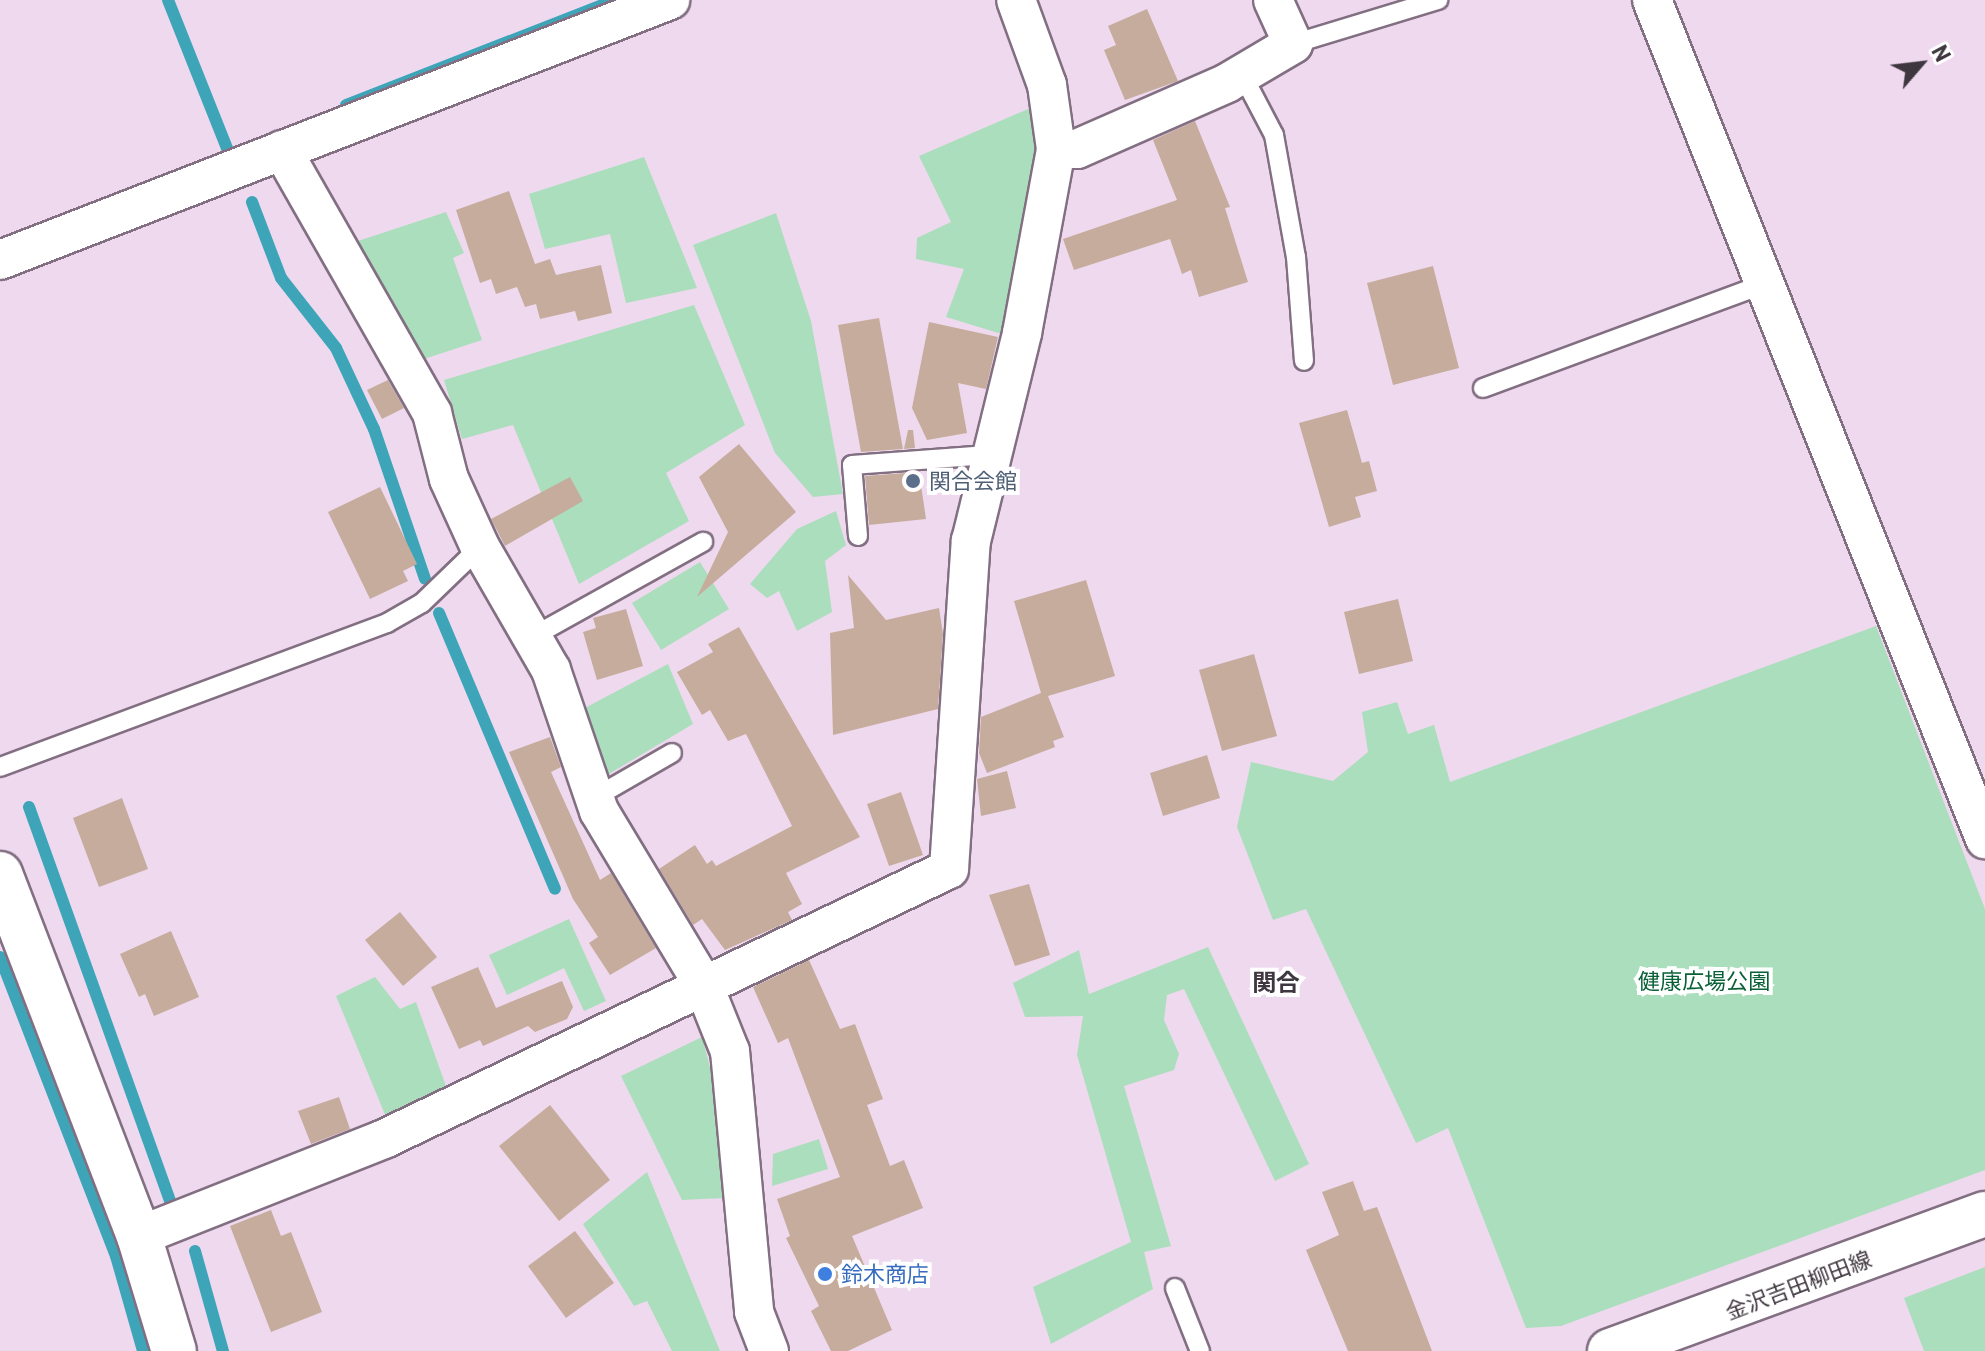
<!DOCTYPE html>
<html>
<head>
<meta charset="utf-8">
<style>
	body { margin:0 }
	#map { position:relative; width:1985px; height:1351px; overflow:hidden; background:#efd9ef; font-family:Barlow,"Noto Sans JP",sans-serif }
	div>[style] { position:absolute }
	[style*='--x'] { left:calc(var(--x)*1px); top:calc(var(--y)*1px); width:calc(var(--w)*1px); rotate:calc(var(--a)*1deg) }
	.green>* { inset:0; background:#abdebc }
	.stream>* { height:12px; margin:-6px; padding:0 6px; transform-origin:6px; border-radius:6px; background:#3ea5b9 }
	.building>* { inset:0; background:#c6ac9c }
	.roads { filter:drop-shadow(2px 0 #826f82) drop-shadow(-2px 0 #826f82) drop-shadow(0 2px #826f82) drop-shadow(0 -2px #826f82) }
	.lane>* { height:18px; margin:-9px; padding:0 9px; transform-origin:9px; border-radius:9px; background:#fff }
	.street>* { height:38px; margin:-19px; padding:0 19px; transform-origin:19px; border-radius:19px; background:#fff }
	.secondary>* { height:44px; margin:-22px; padding:0 22px; transform-origin:22px; border-radius:22px; background:#fff }
	.dots>* { width:22px; height:22px; translate:-50% -50%; box-sizing:border-box; border:4px solid #fff; border-radius:50% }
	span { translate:-50% -50%; white-space:nowrap; text-align:center; line-height:1.15; -webkit-text-stroke:8px #fff; paint-order:stroke }
	.service-label { font-size:22px; color:#4e5e75 }
	.left { translate:0 -50%; text-align:left }
	.park-label { font-size:22px; color:#0a6037 }
	.shop-label { font-size:22px; color:#366cbe }
	.street-label { font-size:22px; color:#3f373f }
	.neighbourhood-label { font-size:24px; color:#3f373f; font-weight:700 }
	.north { position:absolute; left:1881px; top:24px; width:80px; height:80px; -webkit-text-stroke:6px #fff; paint-order:stroke; rotate:62deg; font-size:22px; font-weight:700; line-height:32px; text-align:center; color:#3f373f }
	.north::after { content:''; display:block; margin:auto; width:28px; height:36px; background:#3f373f; clip-path:polygon(50% 0,100% 100%,50% 72%,0 100%) }
</style>
</head>
<body>
<div id="map">
	<div class="green">
		<i style="clip-path:polygon(1035px 106px,1040px 131px,1005px 335px,946px 317px,964px 269px,916px 259px,917px 238px,951px 222px,919px 156px)"></i>
		<i style="clip-path:polygon(644px 157px,697px 288px,626px 303px,610px 234px,545px 249px,529px 194px)"></i>
		<i style="clip-path:polygon(446px 212px,464px 253px,453px 258px,482px 340px,421px 360px,355px 242px)"></i>
		<i style="clip-path:polygon(776px 213px,811px 321px,843px 494px,813px 497px,775px 453px,693px 245px)"></i>
		<i style="clip-path:polygon(694px 305px,745px 425px,666px 473px,689px 521px,579px 584px,513px 425px,462px 439px,444px 380px)"></i>
		<i style="clip-path:polygon(836px 511px,846px 545px,825px 561px,832px 612px,797px 631px,779px 591px,767px 598px,750px 584px,797px 529px)"></i>
		<i style="clip-path:polygon(700px 562px,729px 609px,661px 650px,632px 603px)"></i>
		<i style="clip-path:polygon(1876px 626px,1985px 909px,1985px 1170px,1561px 1326px,1526px 1328px,1448px 1128px,1416px 1143px,1306px 909px,1273px 920px,1237px 827px,1251px 762px,1333px 781px,1368px 752px,1362px 712px,1397px 702px,1408px 734px,1434px 725px,1450px 782px)"></i>
		<i style="clip-path:polygon(668px 664px,693px 724px,602px 778px,581px 710px)"></i>
		<i style="clip-path:polygon(569px 919px,606px 1001px,584px 1011px,564px 968px,507px 995px,489px 955px)"></i>
		<i style="clip-path:polygon(1208px 947px,1309px 1164px,1275px 1181px,1184px 989px,1167px 995px,1164px 1020px,1179px 1054px,1174px 1070px,1124px 1086px,1171px 1246px,1144px 1252px,1153px 1289px,1051px 1344px,1033px 1287px,1131px 1242px,1077px 1055px,1083px 1016px,1025px 1017px,1013px 983px,1079px 950px,1089px 994px)"></i>
		<i style="clip-path:polygon(375px 977px,400px 1009px,416px 1002px,447px 1089px,386px 1117px,336px 996px)"></i>
		<i style="clip-path:polygon(702px 1037px,716px 1090px,724px 1198px,682px 1200px,621px 1076px)"></i>
		<i style="clip-path:polygon(819px 1139px,828px 1169px,772px 1186px,773px 1154px)"></i>
		<i style="clip-path:polygon(647px 1172px,720px 1351px,672px 1351px,647px 1301px,634px 1306px,583px 1224px)"></i>
		<i style="clip-path:polygon(1985px 1267px,1985px 1351px,1924px 1351px,1904px 1298px)"></i>
	</div>
	<div class="stream">
		<i style="--x:168;--y:0;--w:162;--a:68.3"></i>
		<i style="--x:346;--y:105;--w:289;--a:-21.3"></i>
		<i style="--x:252;--y:202;--w:81;--a:69.1"></i>
		<i style="--x:281;--y:278;--w:89;--a:51.8"></i>
		<i style="--x:336;--y:348;--w:89;--a:64.9"></i>
		<i style="--x:374;--y:429;--w:158;--a:71.2"></i>
		<i style="--x:439;--y:613;--w:299;--a:67.2"></i>
		<i style="--x:29;--y:807;--w:418;--a:70.3"></i>
		<i style="--x:0;--y:957;--w:321;--a:68.8"></i>
		<i style="--x:116;--y:1256;--w:99;--a:74.1"></i>
		<i style="--x:195;--y:1251;--w:104;--a:74.4"></i>
	</div>
	<div class="building">
		<i style="clip-path:polygon(1147px 9px,1178px 81px,1125px 100px,1104px 50px,1116px 45px,1108px 26px)"></i>
		<i style="clip-path:polygon(1195px 121px,1230px 207px,1225px 208px,1248px 282px,1199px 297px,1191px 270px,1182px 274px,1170px 239px,1074px 270px,1063px 239px,1177px 200px,1153px 140px)"></i>
		<i style="clip-path:polygon(509px 191px,535px 264px,550px 259px,556px 275px,601px 265px,612px 313px,578px 321px,575px 311px,540px 319px,536px 304px,525px 307px,517px 287px,496px 294px,491px 279px,480px 283px,456px 210px)"></i>
		<i style="clip-path:polygon(1433px 266px,1459px 368px,1393px 385px,1367px 283px)"></i>
		<i style="clip-path:polygon(879px 318px,903px 449px,861px 452px,838px 325px)"></i>
		<i style="clip-path:polygon(929px 322px,998px 337px,986px 389px,958px 383px,967px 433px,927px 440px,912px 408px)"></i>
		<i style="clip-path:polygon(388px 380px,404px 408px,382px 419px,367px 390px)"></i>
		<i style="clip-path:polygon(1347px 410px,1362px 463px,1369px 461px,1377px 491px,1355px 497px,1361px 517px,1329px 527px,1299px 423px)"></i>
		<i style="clip-path:polygon(908px 430px,913px 430px,915px 448px,904px 449px)"></i>
		<i style="clip-path:polygon(739px 444px,796px 512px,697px 597px,728px 532px,699px 477px)"></i>
		<i style="clip-path:polygon(919px 472px,926px 519px,869px 525px,865px 476px)"></i>
		<i style="clip-path:polygon(570px 477px,583px 501px,505px 546px,491px 519px)"></i>
		<i style="clip-path:polygon(380px 487px,417px 564px,403px 571px,408px 581px,370px 599px,328px 512px)"></i>
		<i style="clip-path:polygon(848px 575px,886px 620px,939px 608px,943px 634px,938px 709px,833px 735px,830px 633px,854px 628px)"></i>
		<i style="clip-path:polygon(1086px 580px,1115px 676px,1048px 696px,1064px 737px,1053px 741px,1055px 747px,987px 773px,979px 753px,981px 717px,1041px 693px,1014px 601px)"></i>
		<i style="clip-path:polygon(1398px 599px,1413px 661px,1359px 674px,1344px 612px)"></i>
		<i style="clip-path:polygon(626px 609px,643px 666px,597px 680px,583px 632px,596px 628px,593px 618px)"></i>
		<i style="clip-path:polygon(739px 627px,860px 837px,786px 873px,802px 904px,788px 912px,792px 920px,725px 950px,702px 919px,693px 925px,659px 869px,695px 845px,707px 864px,712px 860px,716px 866px,792px 826px,746px 734px,728px 741px,710px 710px,702px 715px,677px 672px,713px 652px,708px 644px)"></i>
		<i style="clip-path:polygon(1254px 654px,1277px 736px,1222px 751px,1199px 670px)"></i>
		<i style="clip-path:polygon(550px 737px,561px 767px,551px 772px,600px 880px,611px 873px,656px 948px,610px 975px,589px 943px,598px 937px,573px 899px,509px 752px)"></i>
		<i style="clip-path:polygon(1207px 755px,1220px 798px,1163px 816px,1150px 773px)"></i>
		<i style="clip-path:polygon(1007px 771px,1016px 808px,981px 816px,977px 779px)"></i>
		<i style="clip-path:polygon(901px 792px,923px 855px,889px 866px,867px 804px)"></i>
		<i style="clip-path:polygon(122px 798px,148px 869px,99px 887px,73px 818px)"></i>
		<i style="clip-path:polygon(1029px 884px,1050px 955px,1015px 966px,989px 895px)"></i>
		<i style="clip-path:polygon(400px 912px,437px 957px,403px 986px,365px 940px)"></i>
		<i style="clip-path:polygon(171px 931px,199px 997px,154px 1016px,145px 994px,139px 997px,120px 954px)"></i>
		<i style="clip-path:polygon(809px 960px,840px 1029px,855px 1024px,883px 1099px,867px 1105px,890px 1166px,904px 1160px,923px 1208px,852px 1236px,892px 1330px,848px 1351px,831px 1351px,811px 1311px,819px 1306px,786px 1238px,790px 1236px,777px 1199px,840px 1177px,788px 1038px,778px 1043px,753px 987px)"></i>
		<i style="clip-path:polygon(478px 967px,496px 1008px,562px 981px,573px 1007px,567px 1019px,535px 1032px,528px 1026px,483px 1046px,480px 1040px,459px 1049px,431px 987px)"></i>
		<i style="clip-path:polygon(339px 1097px,350px 1129px,311px 1144px,298px 1111px)"></i>
		<i style="clip-path:polygon(550px 1105px,610px 1180px,559px 1221px,499px 1146px)"></i>
		<i style="clip-path:polygon(1353px 1181px,1364px 1211px,1377px 1207px,1432px 1351px,1348px 1351px,1306px 1250px,1339px 1235px,1322px 1192px)"></i>
		<i style="clip-path:polygon(271px 1210px,281px 1236px,291px 1232px,322px 1312px,271px 1332px,230px 1226px)"></i>
		<i style="clip-path:polygon(575px 1231px,614px 1283px,566px 1318px,528px 1266px)"></i>
	</div>
	<div class="roads">
		<div class="lane">
			<i style="--x:1293;--y:44;--w:152;--a:-16.9"></i>
			<i style="--x:1242;--y:74;--w:69;--a:62.3"></i>
			<i style="--x:1274;--y:135;--w:124;--a:79.8"></i>
			<i style="--x:1296;--y:257;--w:104;--a:85.6"></i>
			<i style="--x:1483;--y:388;--w:303;--a:-20.3"></i>
			<i style="--x:858;--y:536;--w:71;--a:-94.8"></i>
			<i style="--x:852;--y:465;--w:136;--a:-4.2"></i>
			<i style="--x:532;--y:637;--w:196;--a:-29.1"></i>
			<i style="--x:0;--y:767;--w:413;--a:-20.4"></i>
			<i style="--x:387;--y:623;--w:40;--a:-29.7"></i>
			<i style="--x:422;--y:603;--w:81;--a:-44"></i>
			<i style="--x:594;--y:798;--w:90;--a:-30"></i>
			<i style="--x:1175;--y:1288;--w:68;--a:68.4"></i>
		</div>
		<div class="street">
			<i style="--x:1652;--y:0;--w:903;--a:68.35"></i>
			<i style="--x:1056;--y:149;--w:21;--a:0"></i>
			<i style="--x:1077;--y:149;--w:164;--a:-23.7"></i>
			<i style="--x:1227;--y:83;--w:77;--a:-30.6"></i>
			<i style="--x:1293;--y:44;--w:48;--a:-114.4"></i>
			<i style="--x:282;--y:150;--w:303;--a:60.3"></i>
			<i style="--x:432;--y:413;--w:68;--a:75.6"></i>
			<i style="--x:449;--y:479;--w:75;--a:65.5"></i>
			<i style="--x:480;--y:547;--w:142;--a:60"></i>
			<i style="--x:551;--y:670;--w:149;--a:71.2"></i>
			<i style="--x:599;--y:811;--w:202;--a:59"></i>
			<i style="--x:703;--y:984;--w:72;--a:68.1"></i>
			<i style="--x:730;--y:1051;--w:262;--a:84.7"></i>
			<i style="--x:754;--y:1312;--w:42;--a:69"></i>
			<i style="--x:0;--y:260;--w:719;--a:-21.21"></i>
			<i style="--x:139;--y:1236;--w:264;--a:-21.6"></i>
			<i style="--x:384;--y:1139;--w:626;--a:-25.54"></i>
			<i style="--x:949;--y:869;--w:329;--a:-86.2"></i>
			<i style="--x:971;--y:541;--w:214;--a:-76.2"></i>
			<i style="--x:1022;--y:333;--w:187;--a:-79.5"></i>
			<i style="--x:1056;--y:149;--w:65;--a:-98"></i>
			<i style="--x:1047;--y:85;--w:90;--a:-110"></i>
		</div>
		<div class="secondary">
			<i style="--x:0;--y:874;--w:388;--a:69"></i>
			<i style="--x:139;--y:1236;--w:120;--a:73.1"></i>
			<i style="--x:1610;--y:1351;--w:399;--a:-20.1"></i>
		</div>
	</div>
	<div class="dots">
		<i style="left:913px;top:481px;background:#5c6f8a"></i>
		<i style="left:825px;top:1274px;background:#3f7fe0"></i>
	</div>
	<div class="service-label">
		<span class="left" style="left:929px;top:481px">関合会館</span>
	</div>
	<div class="park-label">
		<span style="left:1704px;top:981px">健康広場公園</span>
	</div>
	<div class="shop-label">
		<span class="left" style="left:841px;top:1274px">鈴木商店</span>
	</div>
	<div class="street-label">
		<span style="left:1798px;top:1285px;rotate:-21deg">金沢吉田柳田線</span>
	</div>
	<div class="neighbourhood-label">
		<span style="left:1276px;top:982px">関合</span>
	</div>
	<div class="north">N</div>
</div>
</body>
</html>
